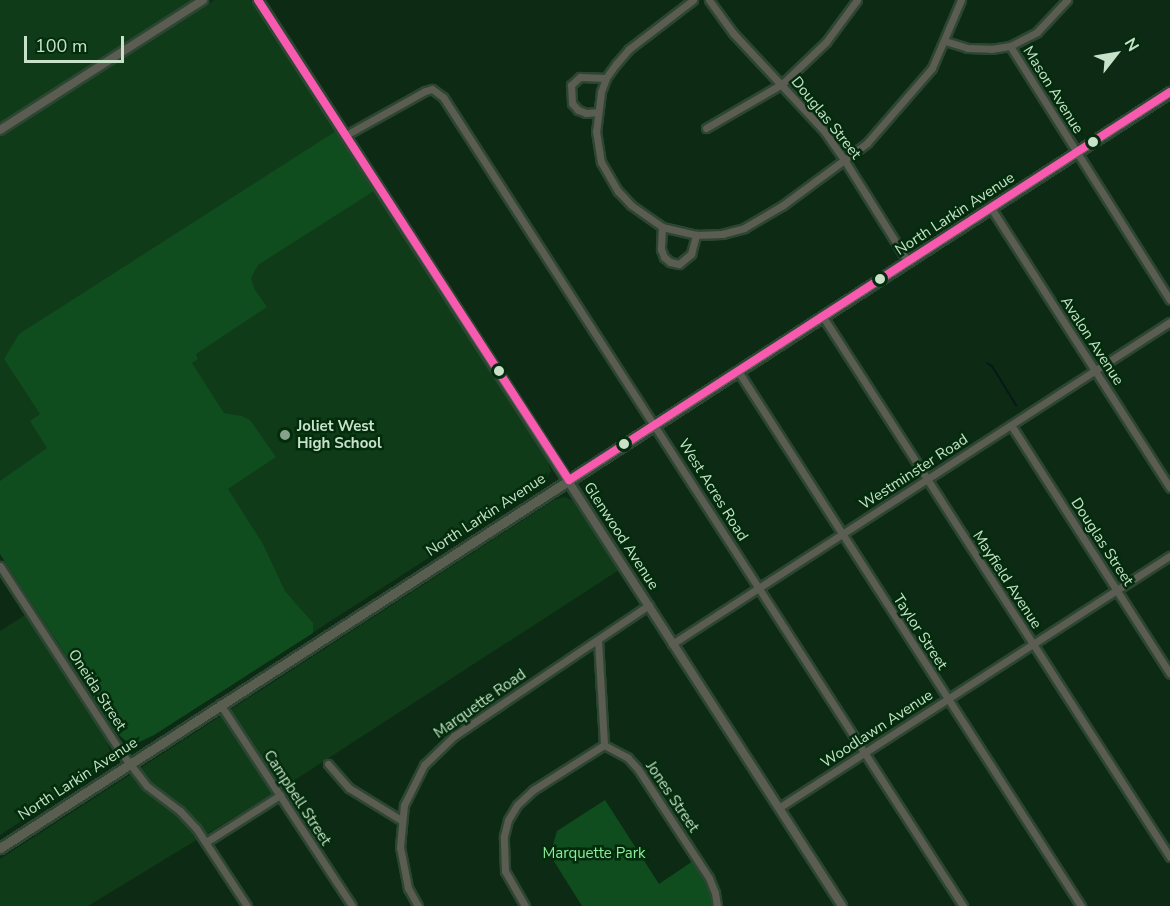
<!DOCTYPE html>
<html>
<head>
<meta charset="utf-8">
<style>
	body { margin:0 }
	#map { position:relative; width:1170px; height:906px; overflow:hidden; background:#0d2b14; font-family:"Nunito Sans",sans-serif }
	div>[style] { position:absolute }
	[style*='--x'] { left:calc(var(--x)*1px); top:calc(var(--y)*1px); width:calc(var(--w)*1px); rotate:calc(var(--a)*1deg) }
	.built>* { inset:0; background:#0f3b18 }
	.green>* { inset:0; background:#0f4c1e }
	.stream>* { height:2px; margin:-1px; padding:0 1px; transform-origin:1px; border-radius:1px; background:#061818 }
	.roads { filter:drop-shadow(2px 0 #2d4633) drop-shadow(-2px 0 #2d4633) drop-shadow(0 2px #2d4633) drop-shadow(0 -2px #2d4633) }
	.minor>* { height:7px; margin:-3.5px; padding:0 3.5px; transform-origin:3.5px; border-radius:3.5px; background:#5b5c52 }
	.tertiary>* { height:8px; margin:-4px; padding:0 4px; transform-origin:4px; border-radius:4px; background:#5b5c52 }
	.secondary>* { height:9px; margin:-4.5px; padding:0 4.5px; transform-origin:4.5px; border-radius:4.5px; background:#595e50 }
	.bus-1>* { height:8px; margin:-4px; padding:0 4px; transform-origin:4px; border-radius:4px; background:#f75aaf }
	.dots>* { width:16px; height:16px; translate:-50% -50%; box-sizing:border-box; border:3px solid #032c0c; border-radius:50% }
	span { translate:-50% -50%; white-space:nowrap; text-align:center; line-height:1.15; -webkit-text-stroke:5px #032c0c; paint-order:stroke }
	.street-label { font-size:15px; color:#c7e2c9 }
	.poi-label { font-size:15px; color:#c7e2c9; font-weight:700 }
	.left { translate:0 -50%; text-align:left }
	.park-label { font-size:15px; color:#8ded99 }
	.north { position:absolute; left:1086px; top:24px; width:60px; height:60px; -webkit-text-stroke:4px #032c0c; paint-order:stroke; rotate:59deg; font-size:16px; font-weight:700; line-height:24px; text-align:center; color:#c7e2c9 }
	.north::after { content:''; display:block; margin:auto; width:21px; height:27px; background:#c7e2c9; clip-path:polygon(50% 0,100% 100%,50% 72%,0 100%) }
	.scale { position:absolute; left:24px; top:36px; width:100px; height:27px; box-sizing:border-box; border:3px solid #c7e2c9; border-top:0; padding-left:8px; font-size:18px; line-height:21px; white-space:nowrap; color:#c7e2c9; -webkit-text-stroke:4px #032c0c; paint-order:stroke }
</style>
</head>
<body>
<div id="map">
	<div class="built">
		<i style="clip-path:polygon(0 0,191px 0,0 123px)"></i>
		<i style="clip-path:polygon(214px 0,251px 0,547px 460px,551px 471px,540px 486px,154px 735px,135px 744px,128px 743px,116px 732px,0 554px,0 137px)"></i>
		<i style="clip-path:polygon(564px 497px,572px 500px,619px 570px,287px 785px,88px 906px,0 906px,0 859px,554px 500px)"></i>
		<i style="clip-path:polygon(25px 615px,107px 741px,111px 754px,104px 767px,0 835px,0 631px)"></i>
	</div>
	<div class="green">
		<i style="clip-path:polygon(336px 131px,374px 191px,258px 265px,251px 278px,255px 290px,267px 307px,196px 354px,198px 359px,192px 363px,224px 413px,242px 416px,250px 420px,276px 457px,228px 489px,263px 544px,285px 591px,313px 623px,313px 633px,154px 735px,135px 744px,128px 743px,116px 732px,0 554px,0 481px,47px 448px,30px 421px,40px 414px,4px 359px,19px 334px)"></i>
		<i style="clip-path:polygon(605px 800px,659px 884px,693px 861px,708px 884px,713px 906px,582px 906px,550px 855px,557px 831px)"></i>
	</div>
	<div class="stream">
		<i style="--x:987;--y:363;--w:6;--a:31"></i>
		<i style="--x:992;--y:366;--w:46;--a:58.4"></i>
	</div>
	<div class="roads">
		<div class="minor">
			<i style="--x:693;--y:0;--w:81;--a:142.6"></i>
			<i style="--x:629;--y:49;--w:20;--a:131"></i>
			<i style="--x:616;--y:64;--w:17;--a:126"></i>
			<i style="--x:606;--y:78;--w:15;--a:110"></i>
			<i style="--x:601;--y:92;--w:39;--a:97"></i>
			<i style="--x:596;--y:131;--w:31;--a:81"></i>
			<i style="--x:601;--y:162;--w:34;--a:60"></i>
			<i style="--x:618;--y:191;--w:19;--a:47"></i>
			<i style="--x:631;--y:205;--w:38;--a:35"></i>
			<i style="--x:662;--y:227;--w:35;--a:13"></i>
			<i style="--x:696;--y:235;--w:26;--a:-2"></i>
			<i style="--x:722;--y:234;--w:23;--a:-15"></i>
			<i style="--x:744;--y:228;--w:45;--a:-30.5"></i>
			<i style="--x:783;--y:205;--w:104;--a:-36.4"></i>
			<i style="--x:867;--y:143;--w:99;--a:-49.1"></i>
			<i style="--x:932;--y:68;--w:74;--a:-66.9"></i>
			<i style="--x:709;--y:0;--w:41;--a:54"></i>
			<i style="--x:733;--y:33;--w:134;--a:47.1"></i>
			<i style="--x:824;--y:131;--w:37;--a:55"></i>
			<i style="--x:845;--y:161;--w:119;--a:58"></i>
			<i style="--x:945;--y:41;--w:24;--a:17"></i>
			<i style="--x:968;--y:48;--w:23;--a:2"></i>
			<i style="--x:991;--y:49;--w:19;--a:-9"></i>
			<i style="--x:1010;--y:46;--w:30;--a:-27"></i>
			<i style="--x:1037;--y:32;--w:44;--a:-46.8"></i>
			<i style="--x:1010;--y:46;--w:300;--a:57.8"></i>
			<i style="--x:598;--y:112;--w:12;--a:175"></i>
			<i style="--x:586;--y:113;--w:9;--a:-159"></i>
			<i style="--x:578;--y:110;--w:9;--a:-131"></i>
			<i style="--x:572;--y:103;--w:18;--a:-93"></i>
			<i style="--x:571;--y:85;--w:12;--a:-42"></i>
			<i style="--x:580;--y:77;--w:26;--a:2"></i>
			<i style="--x:706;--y:128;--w:88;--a:-30.1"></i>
			<i style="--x:782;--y:84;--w:61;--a:-43.7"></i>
			<i style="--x:826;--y:42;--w:52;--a:-53.6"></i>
			<i style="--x:346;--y:135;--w:90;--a:-29.1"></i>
			<i style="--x:425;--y:91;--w:7;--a:-16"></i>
			<i style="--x:432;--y:89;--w:14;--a:36"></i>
			<i style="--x:443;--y:97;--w:962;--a:57.27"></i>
			<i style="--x:991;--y:208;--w:332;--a:57.4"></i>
			<i style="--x:662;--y:227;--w:22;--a:93"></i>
			<i style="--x:661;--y:249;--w:9;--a:69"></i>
			<i style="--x:664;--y:257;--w:8;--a:40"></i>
			<i style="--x:670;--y:262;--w:9;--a:13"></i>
			<i style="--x:679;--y:264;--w:16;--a:-40"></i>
			<i style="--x:691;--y:254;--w:20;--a:-75"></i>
			<i style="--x:823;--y:317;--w:642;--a:57.28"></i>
			<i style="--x:738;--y:371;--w:636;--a:57.34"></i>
			<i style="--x:1011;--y:425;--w:295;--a:57.4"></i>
			<i style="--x:0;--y:566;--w:221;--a:57"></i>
			<i style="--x:120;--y:751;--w:44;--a:52.4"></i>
			<i style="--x:147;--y:786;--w:41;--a:37.1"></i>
			<i style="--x:180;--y:811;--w:23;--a:47"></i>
			<i style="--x:196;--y:828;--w:93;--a:56.8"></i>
			<i style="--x:598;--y:640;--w:105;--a:86.7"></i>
			<i style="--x:672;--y:644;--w:593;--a:-32.89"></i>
			<i style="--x:220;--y:704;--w:241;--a:56.8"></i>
			<i style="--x:604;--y:745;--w:27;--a:28"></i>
			<i style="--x:628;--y:758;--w:15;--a:48"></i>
			<i style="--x:638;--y:769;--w:130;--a:56.9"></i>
			<i style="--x:709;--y:878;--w:16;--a:68"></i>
			<i style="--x:715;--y:893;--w:13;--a:81"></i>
			<i style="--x:328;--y:764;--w:32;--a:49"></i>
			<i style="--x:349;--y:788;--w:61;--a:31.6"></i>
			<i style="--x:780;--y:807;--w:464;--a:-32.8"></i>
			<i style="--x:206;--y:842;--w:88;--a:-32.4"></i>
			<i style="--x:418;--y:906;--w:21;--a:-119"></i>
			<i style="--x:408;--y:888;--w:42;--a:-101"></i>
			<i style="--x:400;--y:847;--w:42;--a:-84.6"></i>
			<i style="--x:404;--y:805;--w:45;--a:-63.4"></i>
			<i style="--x:424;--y:765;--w:42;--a:-44"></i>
			<i style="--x:454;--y:736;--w:235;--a:-33.9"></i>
			<i style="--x:525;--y:906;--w:40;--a:-119.7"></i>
			<i style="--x:505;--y:871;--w:35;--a:-92"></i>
			<i style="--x:504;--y:836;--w:16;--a:-76"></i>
			<i style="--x:508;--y:820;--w:17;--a:-59"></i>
			<i style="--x:517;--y:805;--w:22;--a:-43"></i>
			<i style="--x:533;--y:790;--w:84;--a:-32.4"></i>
		</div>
		<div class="tertiary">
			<i style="--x:258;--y:0;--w:1078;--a:57.19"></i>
			<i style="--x:0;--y:130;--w:241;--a:-32.6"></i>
		</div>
		<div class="secondary">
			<i style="--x:0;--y:848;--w:1393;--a:-32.87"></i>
		</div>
	</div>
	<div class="bus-1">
		<i style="--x:258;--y:0;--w:572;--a:57.06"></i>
		<i style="--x:569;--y:480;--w:715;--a:-32.85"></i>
	</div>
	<div class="dots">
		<i style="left:1093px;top:142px;background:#c7e2c9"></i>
		<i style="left:880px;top:279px;background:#c7e2c9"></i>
		<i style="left:499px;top:371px;background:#c7e2c9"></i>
		<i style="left:285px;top:435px;background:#86a28a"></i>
		<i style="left:624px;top:444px;background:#c7e2c9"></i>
	</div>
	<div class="street-label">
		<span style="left:1053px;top:90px;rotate:58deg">Mason Avenue</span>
		<span style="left:826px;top:118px;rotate:51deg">Douglas Street</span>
		<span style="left:955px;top:214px;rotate:-33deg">North Larkin Avenue</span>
		<span style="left:1092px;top:341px;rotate:57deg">Avalon Avenue</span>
		<span style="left:914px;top:472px;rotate:-33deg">Westminster Road</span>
		<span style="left:713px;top:490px;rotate:58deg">West Acres Road</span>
		<span style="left:486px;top:515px;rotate:-33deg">North Larkin Avenue</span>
		<span style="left:621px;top:536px;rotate:57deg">Glenwood Avenue</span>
		<span style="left:1102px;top:542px;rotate:57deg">Douglas Street</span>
		<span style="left:1007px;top:580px;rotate:57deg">Mayfield Avenue</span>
		<span style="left:920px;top:632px;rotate:57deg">Taylor Street</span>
		<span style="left:97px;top:690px;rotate:57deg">Oneida Street</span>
		<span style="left:480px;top:704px;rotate:-35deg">Marquette Road</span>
		<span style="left:877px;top:729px;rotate:-33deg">Woodlawn Avenue</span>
		<span style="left:78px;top:779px;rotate:-33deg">North Larkin Avenue</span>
		<span style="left:672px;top:797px;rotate:56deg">Jones Street</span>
		<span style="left:297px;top:798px;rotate:57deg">Campbell Street</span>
	</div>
	<div class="poi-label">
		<span class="left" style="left:297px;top:435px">Joliet West<br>High School</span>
	</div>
	<div class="park-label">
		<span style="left:594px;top:854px">Marquette Park</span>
	</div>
	<div class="north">N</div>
	<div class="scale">100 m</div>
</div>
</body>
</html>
